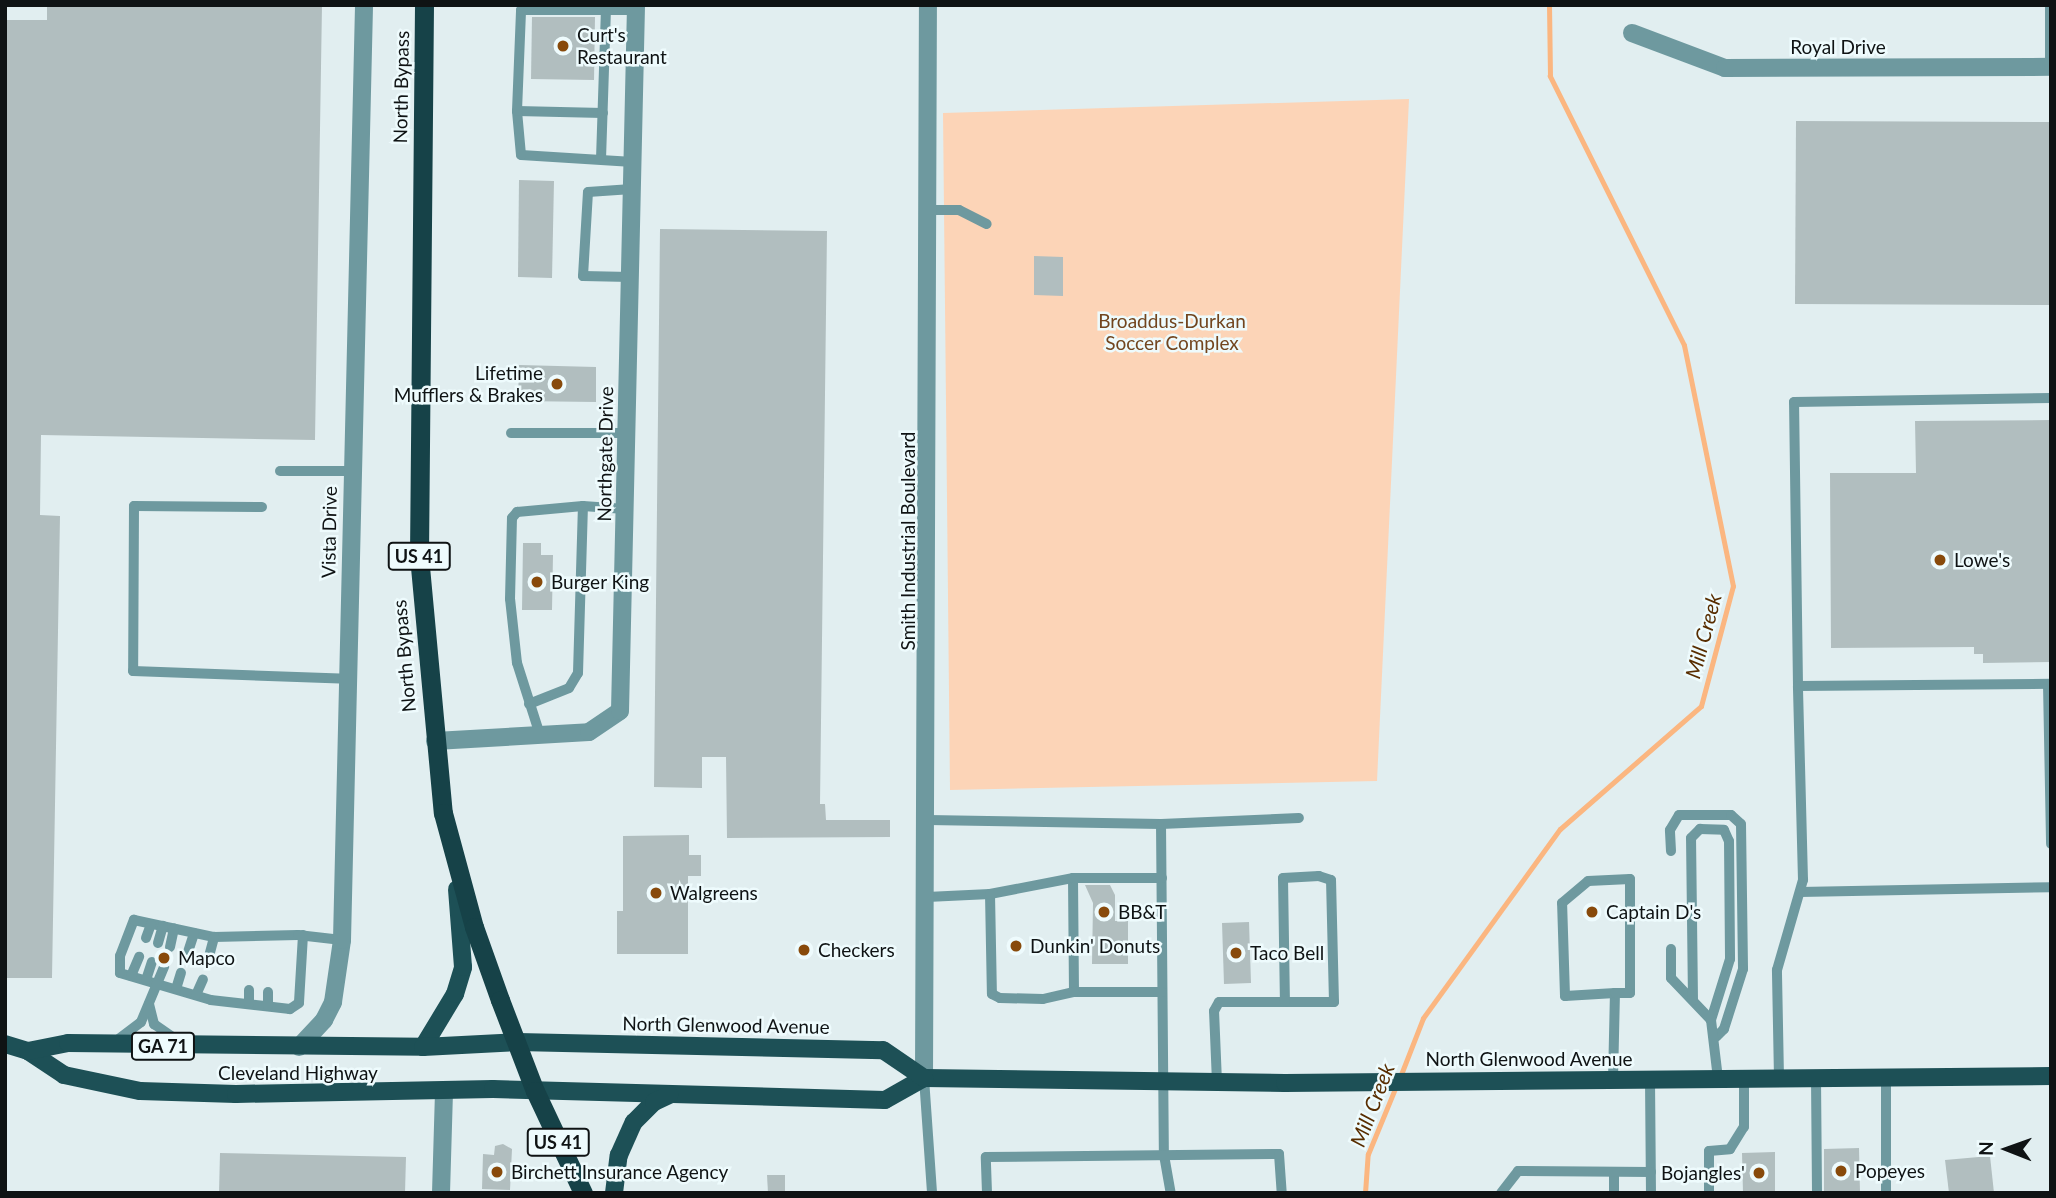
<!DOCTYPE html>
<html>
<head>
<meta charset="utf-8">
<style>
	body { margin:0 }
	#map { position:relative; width:2056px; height:1198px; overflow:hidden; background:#e1eef0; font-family:Lato,sans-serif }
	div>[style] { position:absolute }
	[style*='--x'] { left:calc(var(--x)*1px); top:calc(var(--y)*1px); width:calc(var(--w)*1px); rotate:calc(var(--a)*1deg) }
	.green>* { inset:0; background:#fcd4b7 }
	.stream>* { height:5px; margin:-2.5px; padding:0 2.5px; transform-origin:2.5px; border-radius:2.5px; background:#fbb680 }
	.building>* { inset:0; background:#b1bebf }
	.service>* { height:10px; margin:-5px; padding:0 5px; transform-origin:5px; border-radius:5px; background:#6e999f }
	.minor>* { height:18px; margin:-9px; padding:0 9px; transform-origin:9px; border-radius:9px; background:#6e999f }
	.primary>* { height:18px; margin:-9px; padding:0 9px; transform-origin:9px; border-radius:9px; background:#1d5056 }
	.trunk>* { height:19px; margin:-9.5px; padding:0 9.5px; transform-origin:9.5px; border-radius:9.5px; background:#164248 }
	.dots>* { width:19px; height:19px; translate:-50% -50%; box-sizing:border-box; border:4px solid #eefbfd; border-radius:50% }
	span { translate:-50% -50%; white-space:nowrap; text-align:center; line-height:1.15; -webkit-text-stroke:5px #eefbfd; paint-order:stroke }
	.shield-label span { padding:2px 5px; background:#eefbfd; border:2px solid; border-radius:5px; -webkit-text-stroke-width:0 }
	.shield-label { font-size:18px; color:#0f1314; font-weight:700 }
	.poi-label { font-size:19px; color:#0f1314 }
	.left { translate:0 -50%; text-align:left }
	.right { translate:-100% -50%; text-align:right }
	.street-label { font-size:19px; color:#0f1314 }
	.park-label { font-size:19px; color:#72451e }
	.water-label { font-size:21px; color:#582d00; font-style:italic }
	.frame { position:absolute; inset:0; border:7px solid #0f1314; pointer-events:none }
	.north { position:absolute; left:1972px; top:1114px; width:70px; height:70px; -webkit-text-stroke:5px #eefbfd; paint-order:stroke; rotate:271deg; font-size:19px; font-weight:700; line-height:28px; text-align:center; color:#0f1314 }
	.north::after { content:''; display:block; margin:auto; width:24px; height:32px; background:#0f1314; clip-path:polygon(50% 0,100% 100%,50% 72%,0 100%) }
</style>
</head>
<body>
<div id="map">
	<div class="green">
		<i style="clip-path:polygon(1409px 99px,1377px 781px,950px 790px,943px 113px)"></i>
	</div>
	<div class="stream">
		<i style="--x:1400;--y:1077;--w:63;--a:-68.7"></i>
		<i style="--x:1423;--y:1018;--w:233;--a:-54.1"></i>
		<i style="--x:1560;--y:829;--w:187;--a:-41.1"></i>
		<i style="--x:1701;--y:706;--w:124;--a:-75.1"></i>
		<i style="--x:1733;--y:586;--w:246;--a:-101.5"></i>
		<i style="--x:1684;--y:345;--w:301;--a:-116.5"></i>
		<i style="--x:1550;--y:76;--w:71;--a:-90.8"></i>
		<i style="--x:1365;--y:1193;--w:39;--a:-86"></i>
		<i style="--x:1368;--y:1154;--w:74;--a:-67.6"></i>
	</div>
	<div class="building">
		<i style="clip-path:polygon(47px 5px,322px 5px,315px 440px,41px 435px,40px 515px,60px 516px,52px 978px,5px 978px,5px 20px,47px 20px)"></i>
		<i style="clip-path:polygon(532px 17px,595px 17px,594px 80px,531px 79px)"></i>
		<i style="clip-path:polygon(1796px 121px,2051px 122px,2051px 305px,1795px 304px)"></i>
		<i style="clip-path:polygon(519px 180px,554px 181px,552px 278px,518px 277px)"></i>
		<i style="clip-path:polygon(660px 229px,827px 231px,820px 804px,825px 804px,826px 820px,890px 820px,890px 837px,727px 838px,726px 757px,702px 757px,702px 788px,654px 787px)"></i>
		<i style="clip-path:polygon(1034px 256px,1063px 257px,1063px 296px,1034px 295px)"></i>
		<i style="clip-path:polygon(519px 365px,596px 367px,596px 402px,518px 401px)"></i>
		<i style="clip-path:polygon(2051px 420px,2051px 662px,1983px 663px,1983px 654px,1974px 654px,1974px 647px,1831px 648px,1830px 473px,1916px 473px,1915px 421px)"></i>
		<i style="clip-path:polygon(523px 543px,541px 543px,541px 555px,553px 555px,552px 610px,522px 610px)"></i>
		<i style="clip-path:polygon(689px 835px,689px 855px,701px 855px,701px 876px,688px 876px,688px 954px,617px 954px,617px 911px,623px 911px,623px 836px)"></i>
		<i style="clip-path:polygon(1085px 885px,1110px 885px,1115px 895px,1115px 921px,1128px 921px,1128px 964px,1092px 964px,1093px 903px)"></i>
		<i style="clip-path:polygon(1249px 922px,1251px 983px,1224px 984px,1222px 923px)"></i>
		<i style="clip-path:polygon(503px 1144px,512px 1149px,510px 1190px,482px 1189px,483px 1154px,494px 1155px,495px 1146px)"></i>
		<i style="clip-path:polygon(1859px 1148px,1860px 1193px,1824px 1193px,1824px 1149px)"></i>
		<i style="clip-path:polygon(1775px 1152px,1775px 1193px,1743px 1193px,1742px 1153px)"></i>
		<i style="clip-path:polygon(220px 1153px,406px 1157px,405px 1193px,219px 1193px)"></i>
		<i style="clip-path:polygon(1990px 1156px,1994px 1193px,1949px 1193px,1945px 1160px)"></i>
		<i style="clip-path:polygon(767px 1175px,785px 1175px,785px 1193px,768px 1193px)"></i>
	</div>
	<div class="service">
		<i style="--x:2050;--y:67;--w:62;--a:-90"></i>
		<i style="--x:517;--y:111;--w:86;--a:1.3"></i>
		<i style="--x:601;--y:159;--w:148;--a:-88.1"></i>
		<i style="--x:633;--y:162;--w:112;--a:-176.4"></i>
		<i style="--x:521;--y:155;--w:44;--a:-95.2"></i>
		<i style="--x:517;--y:111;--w:101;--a:-87.7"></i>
		<i style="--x:521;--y:10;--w:115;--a:0"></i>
		<i style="--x:929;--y:210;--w:30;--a:0"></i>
		<i style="--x:959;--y:210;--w:31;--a:27"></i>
		<i style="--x:630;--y:277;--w:47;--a:-178.8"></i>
		<i style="--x:583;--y:276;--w:84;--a:-86.6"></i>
		<i style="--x:588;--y:192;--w:44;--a:-3.9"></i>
		<i style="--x:511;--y:433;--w:116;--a:0"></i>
		<i style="--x:280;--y:471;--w:72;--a:0"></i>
		<i style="--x:262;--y:507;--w:128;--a:-179.6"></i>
		<i style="--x:134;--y:506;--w:165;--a:90.3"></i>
		<i style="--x:133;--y:671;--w:214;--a:2.1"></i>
		<i style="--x:2048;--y:684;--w:160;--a:88.9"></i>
		<i style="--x:1798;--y:686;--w:284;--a:-90.8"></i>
		<i style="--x:1794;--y:402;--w:257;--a:-0.9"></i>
		<i style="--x:529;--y:704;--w:43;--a:-21.8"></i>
		<i style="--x:569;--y:688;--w:17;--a:-59"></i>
		<i style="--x:578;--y:673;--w:167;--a:-88.3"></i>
		<i style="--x:540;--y:735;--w:76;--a:-107.7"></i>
		<i style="--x:517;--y:663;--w:64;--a:-96.2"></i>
		<i style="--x:510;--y:599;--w:81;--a:-88.6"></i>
		<i style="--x:512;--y:518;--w:8;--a:-50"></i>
		<i style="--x:517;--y:512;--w:66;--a:-5.2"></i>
		<i style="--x:583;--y:506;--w:42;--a:4.1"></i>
		<i style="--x:928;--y:820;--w:233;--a:1"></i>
		<i style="--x:1161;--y:824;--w:331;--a:89.5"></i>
		<i style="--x:1164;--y:1155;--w:39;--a:80"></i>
		<i style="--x:1161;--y:824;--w:138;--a:-2.5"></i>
		<i style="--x:1671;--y:851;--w:21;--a:-93"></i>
		<i style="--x:1670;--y:830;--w:17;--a:-59"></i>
		<i style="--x:1679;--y:815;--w:52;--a:0"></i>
		<i style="--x:1731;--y:815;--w:13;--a:42"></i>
		<i style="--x:1741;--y:824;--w:145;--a:89.2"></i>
		<i style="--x:1743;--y:969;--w:63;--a:107.6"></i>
		<i style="--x:1724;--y:1029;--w:11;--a:135"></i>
		<i style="--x:1073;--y:878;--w:114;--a:89.5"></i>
		<i style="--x:1074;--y:992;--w:88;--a:0"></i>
		<i style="--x:1800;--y:892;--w:251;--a:-1.1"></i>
		<i style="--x:990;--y:894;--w:100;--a:88.9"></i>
		<i style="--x:992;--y:994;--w:9;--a:27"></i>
		<i style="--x:1000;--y:998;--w:43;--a:1.3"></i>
		<i style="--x:1043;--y:999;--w:32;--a:-13"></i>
		<i style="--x:927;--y:897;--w:63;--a:-2.7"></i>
		<i style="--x:990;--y:894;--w:85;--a:-10.9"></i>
		<i style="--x:1073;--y:878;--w:89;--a:0"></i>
		<i style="--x:303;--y:935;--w:68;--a:93.4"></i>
		<i style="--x:299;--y:1003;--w:11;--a:146"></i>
		<i style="--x:290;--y:1009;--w:80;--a:-173.5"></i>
		<i style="--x:211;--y:1000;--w:95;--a:-163.5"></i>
		<i style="--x:120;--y:973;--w:17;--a:-90"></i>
		<i style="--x:120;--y:956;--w:39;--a:-69"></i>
		<i style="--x:134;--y:920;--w:82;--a:12"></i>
		<i style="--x:214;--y:937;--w:84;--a:-1.4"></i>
		<i style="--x:298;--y:935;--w:44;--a:6.5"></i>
		<i style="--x:146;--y:938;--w:15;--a:-70"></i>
		<i style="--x:158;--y:943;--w:18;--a:-74"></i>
		<i style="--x:170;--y:947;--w:19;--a:-78"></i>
		<i style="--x:1671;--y:949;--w:29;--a:90"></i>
		<i style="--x:1671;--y:978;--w:58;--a:46.4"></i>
		<i style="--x:1711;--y:1020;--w:59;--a:83.2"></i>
		<i style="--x:187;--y:955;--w:23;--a:-72"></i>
		<i style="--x:208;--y:960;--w:24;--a:-75"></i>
		<i style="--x:131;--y:976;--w:21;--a:-67"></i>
		<i style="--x:146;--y:980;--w:19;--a:-72"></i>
		<i style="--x:176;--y:989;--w:17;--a:-73"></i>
		<i style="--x:196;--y:995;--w:17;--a:-66"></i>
		<i style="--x:1693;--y:1000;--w:162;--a:-90.7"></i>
		<i style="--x:1691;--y:838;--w:13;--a:-45"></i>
		<i style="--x:1700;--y:829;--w:24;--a:2"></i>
		<i style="--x:1724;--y:830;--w:12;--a:66"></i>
		<i style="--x:1729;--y:841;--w:118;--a:89.5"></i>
		<i style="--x:1730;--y:959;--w:64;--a:107.3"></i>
		<i style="--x:149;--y:1004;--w:21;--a:76"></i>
		<i style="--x:154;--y:1024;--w:29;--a:35"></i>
		<i style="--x:249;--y:1004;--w:14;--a:-90"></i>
		<i style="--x:268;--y:1006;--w:14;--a:-90"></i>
		<i style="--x:116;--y:1041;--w:31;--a:-37"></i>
		<i style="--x:141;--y:1022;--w:60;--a:-67.3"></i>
		<i style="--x:1886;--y:1077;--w:116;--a:90"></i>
		<i style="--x:924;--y:1078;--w:115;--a:86"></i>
		<i style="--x:1779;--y:1078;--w:108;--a:-91.1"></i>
		<i style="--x:1777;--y:970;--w:94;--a:-73.9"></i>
		<i style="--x:1803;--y:880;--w:194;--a:-91.5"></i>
		<i style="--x:1798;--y:686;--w:253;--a:-0.5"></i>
		<i style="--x:1816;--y:1078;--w:115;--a:89.5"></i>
		<i style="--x:1613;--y:1080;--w:87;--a:-88.7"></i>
		<i style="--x:1615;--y:993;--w:50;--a:176.6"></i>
		<i style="--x:1565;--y:996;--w:93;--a:-91.8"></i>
		<i style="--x:1562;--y:903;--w:34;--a:-40"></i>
		<i style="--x:1588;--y:881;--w:42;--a:-2.7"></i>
		<i style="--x:1630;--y:879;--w:114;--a:90"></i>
		<i style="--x:1630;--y:993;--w:15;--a:180"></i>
		<i style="--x:1650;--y:1080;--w:113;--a:89.5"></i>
		<i style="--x:1217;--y:1082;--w:71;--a:-92.4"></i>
		<i style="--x:1214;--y:1011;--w:10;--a:-61"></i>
		<i style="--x:1219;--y:1002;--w:115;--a:0"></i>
		<i style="--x:1334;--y:1002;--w:122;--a:-91.4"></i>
		<i style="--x:1331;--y:880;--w:13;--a:-162"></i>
		<i style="--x:1319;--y:876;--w:36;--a:177"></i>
		<i style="--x:1283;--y:878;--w:124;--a:89.1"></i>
		<i style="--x:1614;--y:1172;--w:21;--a:90"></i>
		<i style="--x:987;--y:1193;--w:36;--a:-92"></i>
		<i style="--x:986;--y:1157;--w:293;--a:-0.6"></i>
		<i style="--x:1279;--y:1154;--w:39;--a:86"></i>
		<i style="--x:1501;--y:1193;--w:28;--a:-52"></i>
		<i style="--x:1518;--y:1171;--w:133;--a:0.4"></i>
		<i style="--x:1709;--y:1193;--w:42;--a:-90"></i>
		<i style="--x:1709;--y:1151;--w:21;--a:-5"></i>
		<i style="--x:1730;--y:1149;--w:26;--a:-58"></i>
		<i style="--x:1744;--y:1127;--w:48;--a:-90"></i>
	</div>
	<div class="minor">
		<i style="--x:1632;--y:33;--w:99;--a:20.6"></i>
		<i style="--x:1725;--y:68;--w:326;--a:-0.2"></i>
		<i style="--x:435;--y:741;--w:154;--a:-3.3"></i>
		<i style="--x:589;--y:732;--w:37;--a:-34"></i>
		<i style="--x:620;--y:711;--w:706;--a:-88.7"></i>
		<i style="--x:299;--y:1047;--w:37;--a:-47"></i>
		<i style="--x:324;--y:1020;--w:20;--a:-63"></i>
		<i style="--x:333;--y:1002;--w:63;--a:-81.7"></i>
		<i style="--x:342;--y:940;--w:935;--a:-88.65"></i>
		<i style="--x:924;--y:1078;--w:1073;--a:-89.79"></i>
		<i style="--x:441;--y:1193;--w:100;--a:-88.3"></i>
	</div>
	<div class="primary">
		<i style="--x:5;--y:1044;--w:24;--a:17"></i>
		<i style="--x:28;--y:1051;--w:43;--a:33.7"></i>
		<i style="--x:64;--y:1075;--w:78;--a:11.9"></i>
		<i style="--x:140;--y:1091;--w:96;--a:1.8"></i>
		<i style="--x:236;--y:1094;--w:257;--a:-1.1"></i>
		<i style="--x:493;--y:1089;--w:392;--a:1.6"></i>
		<i style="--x:885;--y:1100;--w:45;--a:-29.4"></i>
		<i style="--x:924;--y:1078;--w:361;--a:0.8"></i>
		<i style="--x:1285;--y:1083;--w:766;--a:-0.52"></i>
		<i style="--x:423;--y:1047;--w:62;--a:-58.9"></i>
		<i style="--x:455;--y:994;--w:28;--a:-73"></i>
		<i style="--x:463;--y:967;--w:78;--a:-94.4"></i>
		<i style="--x:28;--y:1051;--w:41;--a:-11.3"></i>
		<i style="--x:68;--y:1043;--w:355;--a:0.6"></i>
		<i style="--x:423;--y:1047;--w:95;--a:-3"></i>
		<i style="--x:518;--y:1042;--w:365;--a:1.3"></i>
		<i style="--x:883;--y:1050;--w:50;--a:34.3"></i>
		<i style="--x:614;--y:1193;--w:38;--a:-83"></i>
		<i style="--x:619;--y:1155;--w:36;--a:-66"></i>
		<i style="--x:634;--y:1122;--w:28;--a:-45"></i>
		<i style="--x:654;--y:1102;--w:17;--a:-25"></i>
	</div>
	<div class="trunk">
		<i style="--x:424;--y:5;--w:551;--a:90.52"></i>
		<i style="--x:419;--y:556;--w:258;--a:84.7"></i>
		<i style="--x:443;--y:813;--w:118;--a:74.8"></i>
		<i style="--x:474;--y:927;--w:77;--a:70.4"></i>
		<i style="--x:500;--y:1000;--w:97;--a:69"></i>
		<i style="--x:535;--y:1091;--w:113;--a:64.8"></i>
	</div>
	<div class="dots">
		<i style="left:563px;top:46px;background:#884a0b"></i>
		<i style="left:557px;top:384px;background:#884a0b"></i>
		<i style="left:1940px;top:560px;background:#884a0b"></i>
		<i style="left:537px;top:582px;background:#884a0b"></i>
		<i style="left:656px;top:893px;background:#884a0b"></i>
		<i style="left:1104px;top:912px;background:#884a0b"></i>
		<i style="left:1592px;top:912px;background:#884a0b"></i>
		<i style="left:1016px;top:946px;background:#884a0b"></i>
		<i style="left:804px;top:950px;background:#884a0b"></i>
		<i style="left:1236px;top:953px;background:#884a0b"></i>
		<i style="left:164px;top:958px;background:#884a0b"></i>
		<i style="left:1841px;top:1171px;background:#884a0b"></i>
		<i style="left:497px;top:1172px;background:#884a0b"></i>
		<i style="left:1759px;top:1173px;background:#884a0b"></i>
	</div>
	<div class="shield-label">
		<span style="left:419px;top:556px">US 41</span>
		<span style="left:163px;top:1046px">GA 71</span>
		<span style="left:558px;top:1142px">US 41</span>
	</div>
	<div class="poi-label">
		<span class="left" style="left:577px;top:46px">Curt's<br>Restaurant</span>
		<span class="right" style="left:543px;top:384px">Lifetime<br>Mufflers &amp; Brakes</span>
		<span class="left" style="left:1954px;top:560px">Lowe's</span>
		<span class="left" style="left:551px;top:582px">Burger King</span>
		<span class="left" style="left:670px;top:893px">Walgreens</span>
		<span class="left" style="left:1118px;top:912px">BB&amp;T</span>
		<span class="left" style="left:1606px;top:912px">Captain D's</span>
		<span class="left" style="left:1030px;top:946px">Dunkin' Donuts</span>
		<span class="left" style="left:818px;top:950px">Checkers</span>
		<span class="left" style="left:1250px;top:953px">Taco Bell</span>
		<span class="left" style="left:178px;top:958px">Mapco</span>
		<span class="left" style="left:1855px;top:1171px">Popeyes</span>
		<span class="left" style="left:511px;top:1172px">Birchett Insurance Agency</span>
		<span class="right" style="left:1745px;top:1173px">Bojangles'</span>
	</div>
	<div class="street-label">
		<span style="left:1838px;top:47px">Royal Drive</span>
		<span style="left:401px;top:87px;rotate:-89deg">North Bypass</span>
		<span style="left:605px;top:454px;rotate:-89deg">Northgate Drive</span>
		<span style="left:329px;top:532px;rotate:-89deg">Vista Drive</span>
		<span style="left:908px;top:541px;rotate:-90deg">Smith Industrial Boulevard</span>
		<span style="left:404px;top:656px;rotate:-95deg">North Bypass</span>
		<span style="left:726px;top:1025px;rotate:1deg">North Glenwood Avenue</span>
		<span style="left:1529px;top:1059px">North Glenwood Avenue</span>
		<span style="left:298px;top:1073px">Cleveland Highway</span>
	</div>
	<div class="park-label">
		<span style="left:1172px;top:332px">Broaddus-Durkan<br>Soccer Complex</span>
	</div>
	<div class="water-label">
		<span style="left:1703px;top:636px;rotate:-75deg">Mill Creek</span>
		<span style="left:1372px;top:1105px;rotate:-69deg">Mill Creek</span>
	</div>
	<div class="frame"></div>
	<div class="north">N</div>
</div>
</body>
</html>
